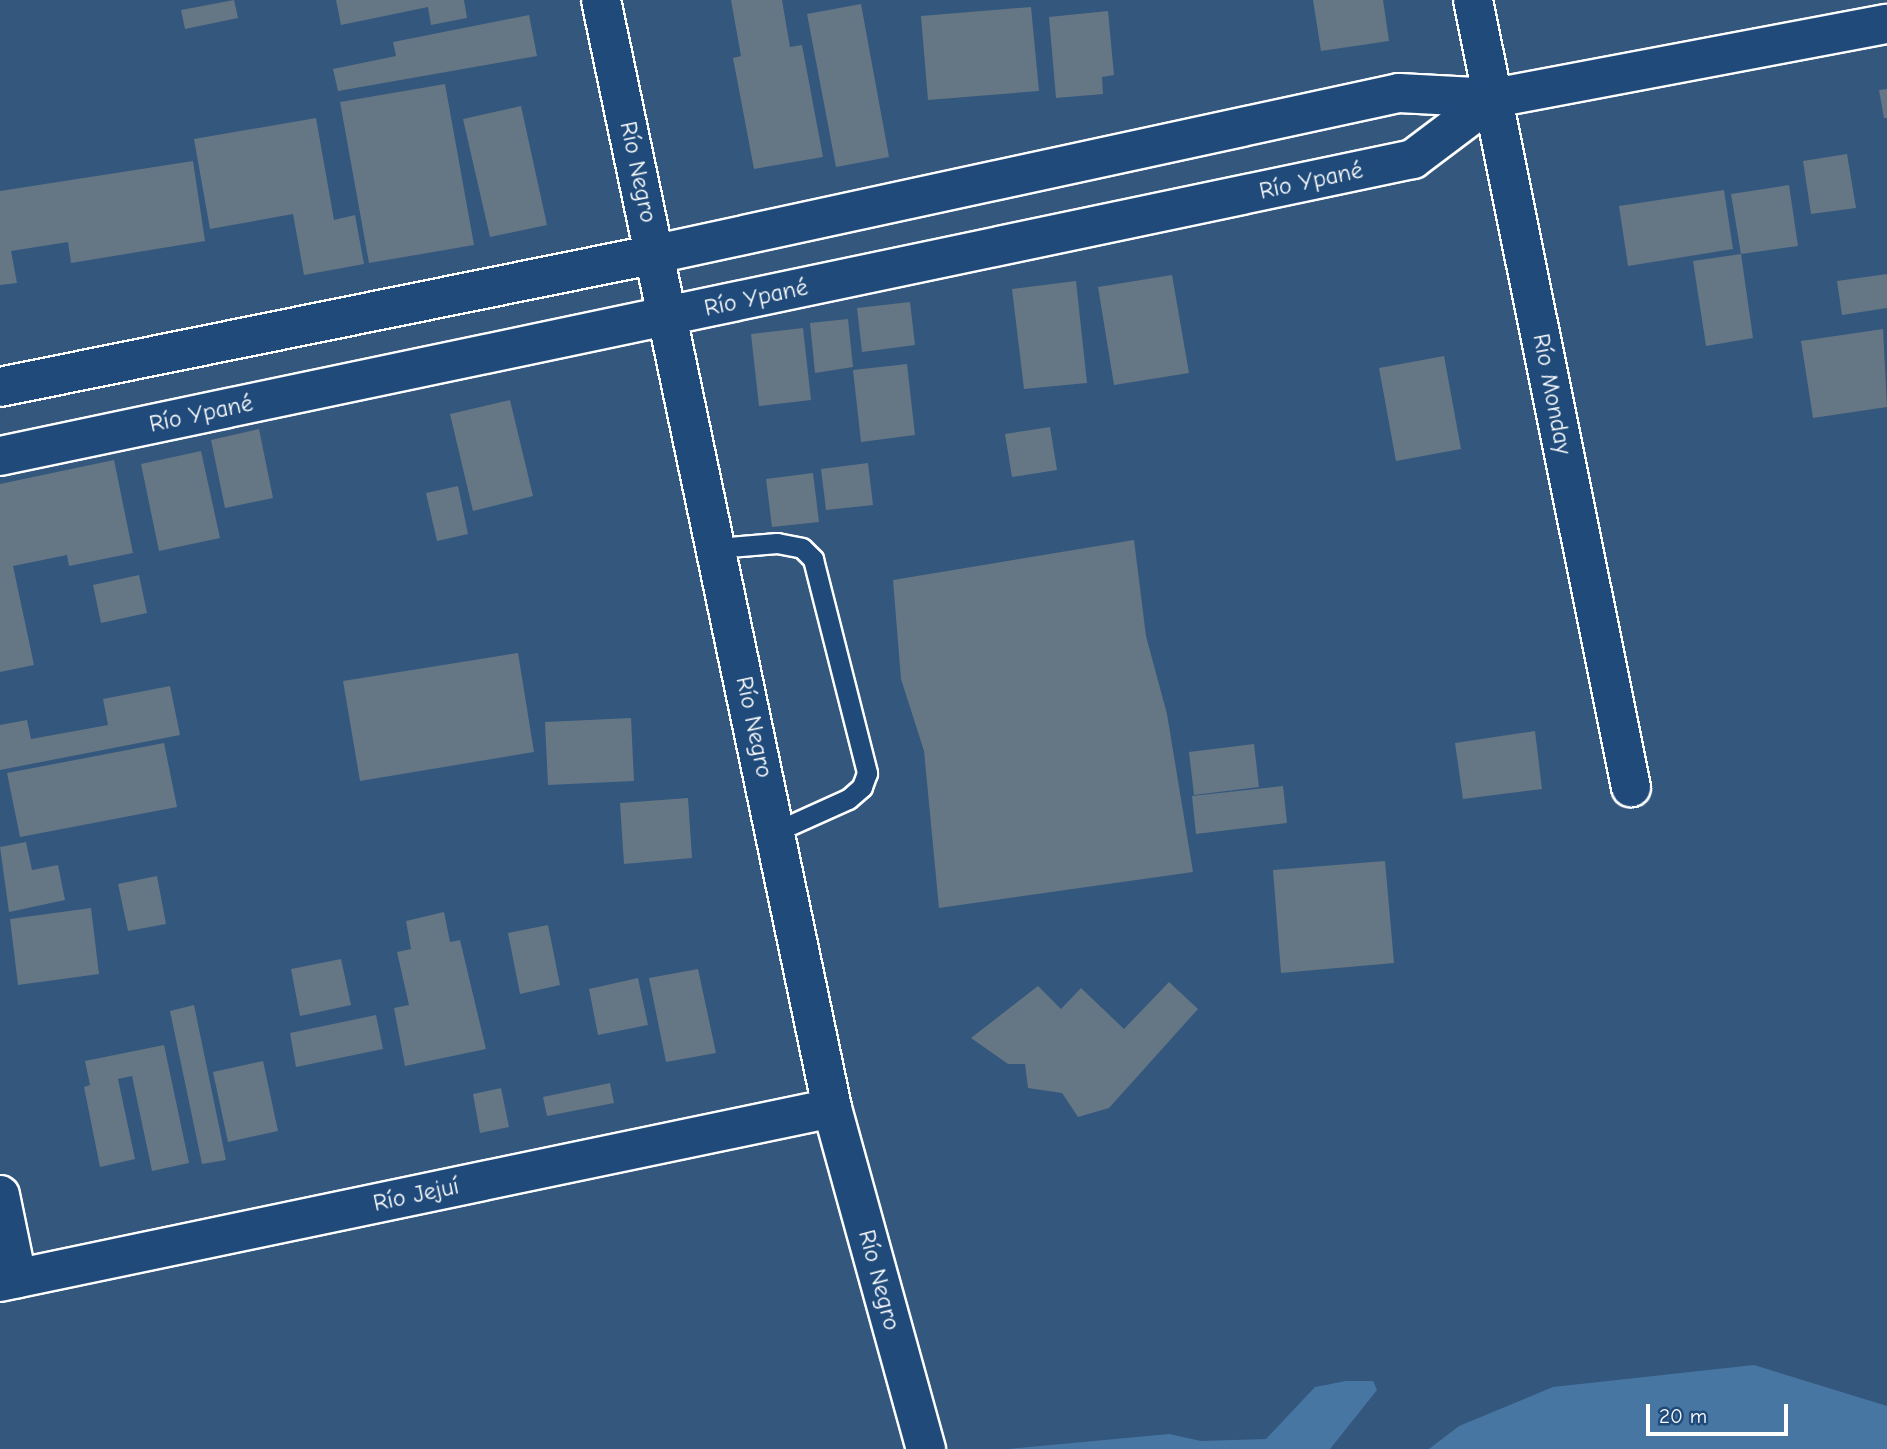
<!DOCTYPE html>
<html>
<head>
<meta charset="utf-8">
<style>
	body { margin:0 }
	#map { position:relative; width:1887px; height:1449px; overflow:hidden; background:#34577d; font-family:"Comic Neue",sans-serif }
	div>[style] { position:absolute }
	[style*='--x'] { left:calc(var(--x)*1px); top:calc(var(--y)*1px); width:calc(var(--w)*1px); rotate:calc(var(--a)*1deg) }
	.water>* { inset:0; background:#4776a3 }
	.building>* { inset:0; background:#657685 }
	.roads { filter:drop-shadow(2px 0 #fff) drop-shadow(-2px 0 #fff) drop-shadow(0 2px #fff) drop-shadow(0 -2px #fff) }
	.service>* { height:19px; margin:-9.5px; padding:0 9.5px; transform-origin:9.5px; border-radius:9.5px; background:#1f4a7a }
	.minor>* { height:38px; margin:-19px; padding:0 19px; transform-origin:19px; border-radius:19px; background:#1f4a7a }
	.tertiary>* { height:38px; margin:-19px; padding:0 19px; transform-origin:19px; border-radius:19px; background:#1f4a7a }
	span { translate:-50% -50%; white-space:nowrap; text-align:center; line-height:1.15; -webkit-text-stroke:7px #1f4a7a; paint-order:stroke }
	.street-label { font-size:24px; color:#fff }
	.scale { position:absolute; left:1646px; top:1404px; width:142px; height:32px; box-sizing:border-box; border:4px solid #fff; border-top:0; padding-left:9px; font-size:21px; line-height:24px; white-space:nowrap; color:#fff; -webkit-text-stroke:5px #1f4a7a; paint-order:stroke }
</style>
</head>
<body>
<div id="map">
	<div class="water">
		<i style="clip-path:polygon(1754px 1365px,1887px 1406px,1887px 1449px,1429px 1449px,1459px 1426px,1553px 1387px)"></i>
		<i style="clip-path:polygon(1346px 1381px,1373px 1381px,1377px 1390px,1330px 1449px,1008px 1449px,1169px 1434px,1201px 1441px,1266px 1439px,1315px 1387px)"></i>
	</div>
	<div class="building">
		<i style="clip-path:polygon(234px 0,238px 18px,185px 29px,181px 10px)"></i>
		<i style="clip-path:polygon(336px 0,464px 0,467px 18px,431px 25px,428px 7px,341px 25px)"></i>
		<i style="clip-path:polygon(731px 0,782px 0,790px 47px,802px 45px,823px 157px,754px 169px,733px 58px,741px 56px)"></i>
		<i style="clip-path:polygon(1313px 0,1383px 0,1389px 41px,1321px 51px)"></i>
		<i style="clip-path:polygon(861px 4px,889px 157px,836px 167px,807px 14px)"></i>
		<i style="clip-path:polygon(1031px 7px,1039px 91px,928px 100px,921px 16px)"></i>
		<i style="clip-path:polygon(1108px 11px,1114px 75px,1102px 77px,1103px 94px,1056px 98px,1049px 17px)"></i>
		<i style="clip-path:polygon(529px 15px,537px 56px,338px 91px,333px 69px,396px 56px,393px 42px)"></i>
		<i style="clip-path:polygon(445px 84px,474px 245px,369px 263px,340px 102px)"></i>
		<i style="clip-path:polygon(1887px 89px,1887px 118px,1884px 118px,1879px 90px)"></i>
		<i style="clip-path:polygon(521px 106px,547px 225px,490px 237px,463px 119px)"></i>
		<i style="clip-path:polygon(316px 118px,334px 220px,355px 215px,364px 264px,304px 275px,293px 214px,210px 229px,194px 139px)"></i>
		<i style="clip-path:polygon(1847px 154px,1856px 208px,1811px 214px,1803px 161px)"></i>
		<i style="clip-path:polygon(193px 161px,205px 241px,71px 263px,68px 242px,11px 251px,17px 283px,0 285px,0 191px)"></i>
		<i style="clip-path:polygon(1789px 185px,1798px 246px,1741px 254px,1731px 194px)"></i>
		<i style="clip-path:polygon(1724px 190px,1733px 249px,1628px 266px,1619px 206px)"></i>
		<i style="clip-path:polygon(1741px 254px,1753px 338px,1706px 346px,1693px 261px)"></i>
		<i style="clip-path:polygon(1887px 274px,1887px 308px,1842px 315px,1837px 281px)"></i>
		<i style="clip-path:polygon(1172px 275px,1189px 373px,1114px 385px,1098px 287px)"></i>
		<i style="clip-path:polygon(1076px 281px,1087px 383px,1024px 389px,1012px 289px)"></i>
		<i style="clip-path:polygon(910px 302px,915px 345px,862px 352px,857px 308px)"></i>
		<i style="clip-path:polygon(848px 319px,853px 367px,815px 373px,810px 323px)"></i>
		<i style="clip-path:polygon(803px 328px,811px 400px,759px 406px,751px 334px)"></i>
		<i style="clip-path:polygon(1883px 329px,1887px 407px,1813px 418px,1801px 341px)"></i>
		<i style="clip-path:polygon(1444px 356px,1461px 449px,1396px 461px,1379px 368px)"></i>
		<i style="clip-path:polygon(907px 364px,915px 435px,861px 442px,853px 370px)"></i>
		<i style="clip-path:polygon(510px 400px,533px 496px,473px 511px,450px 414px)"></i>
		<i style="clip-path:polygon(1050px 427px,1057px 470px,1012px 477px,1005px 434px)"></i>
		<i style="clip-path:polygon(259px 429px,273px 498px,225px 508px,211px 440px)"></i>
		<i style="clip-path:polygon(201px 451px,220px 538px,159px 551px,141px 464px)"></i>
		<i style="clip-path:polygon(114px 460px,133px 553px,69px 566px,67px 555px,13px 566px,34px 665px,0 672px,0 484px)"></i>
		<i style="clip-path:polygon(868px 463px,873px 505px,826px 510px,821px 469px)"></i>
		<i style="clip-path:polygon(813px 473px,819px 522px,772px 527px,766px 479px)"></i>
		<i style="clip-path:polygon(458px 486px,468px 534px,437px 541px,426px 493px)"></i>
		<i style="clip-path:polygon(1134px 540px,1146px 636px,1167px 714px,1193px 872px,939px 908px,924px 751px,901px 679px,893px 580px)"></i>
		<i style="clip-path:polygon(139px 575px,147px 613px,101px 623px,93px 585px)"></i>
		<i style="clip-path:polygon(518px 653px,534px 752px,360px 781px,343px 681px)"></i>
		<i style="clip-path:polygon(170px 686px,180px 735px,0 770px,0 725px,27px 720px,31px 739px,108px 725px,103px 699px)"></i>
		<i style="clip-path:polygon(631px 718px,634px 781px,548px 785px,545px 722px)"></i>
		<i style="clip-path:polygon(1535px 731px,1542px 789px,1463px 799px,1455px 743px)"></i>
		<i style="clip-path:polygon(164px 743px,177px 807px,20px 837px,7px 773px)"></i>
		<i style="clip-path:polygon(1254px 744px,1259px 787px,1194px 795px,1189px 752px)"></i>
		<i style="clip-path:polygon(1283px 786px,1287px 823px,1196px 834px,1192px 796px)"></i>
		<i style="clip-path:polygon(688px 798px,692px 858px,624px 864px,620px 803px)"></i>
		<i style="clip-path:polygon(26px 842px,32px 870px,58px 865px,65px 900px,9px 912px,0 847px)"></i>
		<i style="clip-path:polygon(1385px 861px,1394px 963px,1281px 973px,1273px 870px)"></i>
		<i style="clip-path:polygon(157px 876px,166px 924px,128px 931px,118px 884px)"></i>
		<i style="clip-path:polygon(91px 908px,99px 974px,18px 985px,10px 919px)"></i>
		<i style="clip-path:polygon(444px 912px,450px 942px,460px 940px,486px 1049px,405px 1066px,394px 1008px,409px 1005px,397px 952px,411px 949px,406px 921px)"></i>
		<i style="clip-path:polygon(548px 925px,560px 985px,520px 994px,508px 933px)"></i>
		<i style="clip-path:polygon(341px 959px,351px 1005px,300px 1016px,291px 969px)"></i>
		<i style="clip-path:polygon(698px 969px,716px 1053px,666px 1062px,649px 978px)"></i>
		<i style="clip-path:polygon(638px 978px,648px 1025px,598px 1035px,589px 989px)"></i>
		<i style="clip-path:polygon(1169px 982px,1198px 1009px,1109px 1108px,1078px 1117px,1062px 1093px,1028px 1088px,1025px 1064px,1008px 1064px,971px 1038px,1038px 986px,1061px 1009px,1081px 988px,1124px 1029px)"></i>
		<i style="clip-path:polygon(194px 1005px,226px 1160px,202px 1164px,170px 1011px)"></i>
		<i style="clip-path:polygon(376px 1015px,383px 1049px,296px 1067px,290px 1033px)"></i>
		<i style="clip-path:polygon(164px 1045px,189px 1163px,152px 1171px,132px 1076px,118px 1079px,135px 1159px,100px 1167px,84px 1087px,90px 1085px,85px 1061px)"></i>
		<i style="clip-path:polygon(263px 1061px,278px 1131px,228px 1142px,213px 1072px)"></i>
		<i style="clip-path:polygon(610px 1083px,614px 1103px,547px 1116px,543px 1097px)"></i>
		<i style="clip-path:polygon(501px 1088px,509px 1127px,480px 1133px,473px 1094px)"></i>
	</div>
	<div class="roads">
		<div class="service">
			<i style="--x:717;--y:548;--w:60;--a:-4.8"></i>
			<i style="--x:777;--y:543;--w:25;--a:11"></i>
			<i style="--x:802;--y:548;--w:16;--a:45"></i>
			<i style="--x:813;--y:559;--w:221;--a:75.8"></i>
			<i style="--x:867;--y:773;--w:15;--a:110"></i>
			<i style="--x:862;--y:787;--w:18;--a:139"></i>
			<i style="--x:848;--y:799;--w:80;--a:155.7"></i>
		</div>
		<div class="minor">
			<i style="--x:1473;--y:0;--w:803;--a:78.65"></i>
			<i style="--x:0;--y:387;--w:669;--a:-11.46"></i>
			<i style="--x:656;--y:254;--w:760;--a:-12.23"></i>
			<i style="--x:1399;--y:93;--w:95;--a:3"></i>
			<i style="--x:1494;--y:98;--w:400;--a:-10.7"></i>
			<i style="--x:0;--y:456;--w:1444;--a:-11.87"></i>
			<i style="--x:1413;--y:159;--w:101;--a:-37"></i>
			<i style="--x:0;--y:1195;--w:85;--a:78.4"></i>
			<i style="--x:0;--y:1282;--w:850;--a:-11.81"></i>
		</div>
		<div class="tertiary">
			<i style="--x:601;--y:0;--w:1132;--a:78.22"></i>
			<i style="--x:832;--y:1108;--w:354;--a:74.6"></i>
		</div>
	</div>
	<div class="street-label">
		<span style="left:638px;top:172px;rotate:78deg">Río Negro</span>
		<span style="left:1311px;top:181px;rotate:-12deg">Río Ypané</span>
		<span style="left:756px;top:298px;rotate:-12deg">Río Ypané</span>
		<span style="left:1552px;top:394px;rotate:79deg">Río Monday</span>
		<span style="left:201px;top:414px;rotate:-12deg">Río Ypané</span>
		<span style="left:754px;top:727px;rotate:78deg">Río Negro</span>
		<span style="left:416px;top:1195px;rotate:-12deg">Río Jejuí</span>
		<span style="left:879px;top:1280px;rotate:75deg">Río Negro</span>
	</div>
	<div class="scale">20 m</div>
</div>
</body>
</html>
